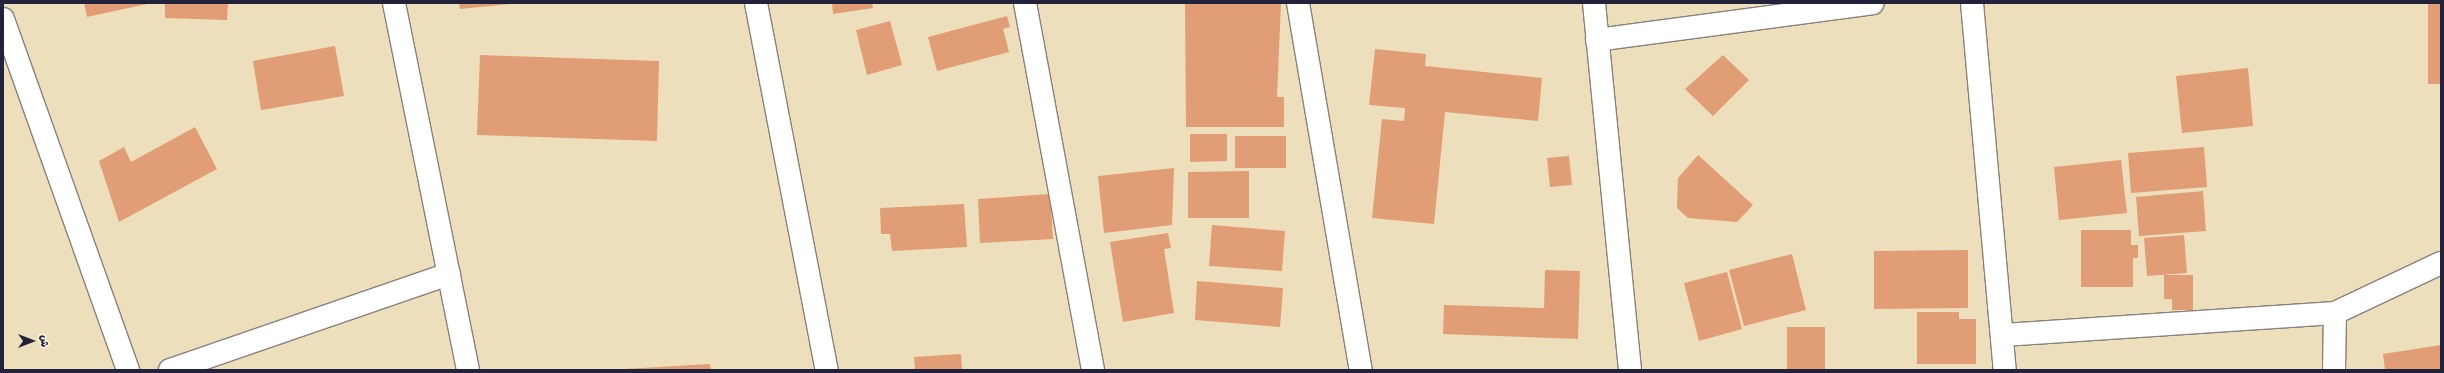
<!DOCTYPE html>
<html>
<head>
<meta charset="utf-8">
<style>
	body { margin:0 }
	#map { position:relative; width:2444px; height:373px; overflow:hidden; background:#eedfbc; font-family:"Shantell Sans","Playpen Sans Arabic",sans-serif }
	div>[style] { position:absolute }
	[style*='--x'] { left:calc(var(--x)*1px); top:calc(var(--y)*1px); width:calc(var(--w)*1px); rotate:calc(var(--a)*1deg) }
	.building>* { inset:0; background:#e19d75 }
	.roads { filter:drop-shadow(1px 0 #88807c) drop-shadow(-1px 0 #88807c) drop-shadow(0 1px #88807c) drop-shadow(0 -1px #88807c) }
	.street>* { height:22px; margin:-11px; padding:0 11px; transform-origin:11px; border-radius:11px; background:#fff }
	.secondary>* { height:22px; margin:-11px; padding:0 11px; transform-origin:11px; border-radius:11px; background:#fff }
	span { translate:-50% -50%; white-space:nowrap; text-align:center; line-height:1.15; -webkit-text-stroke:3.5px #fcf5e5; paint-order:stroke }
	.frame { position:absolute; inset:0; border:4px solid #22223b; pointer-events:none }
	.north { position:absolute; left:12px; top:321px; width:40px; height:40px; -webkit-text-stroke:3px #fcf5e5; paint-order:stroke; rotate:90deg; font-size:11px; font-weight:700; line-height:16px; text-align:center; color:#22223b }
	.north::after { content:''; display:block; margin:auto; width:14px; height:18px; background:#22223b; clip-path:polygon(50% 0,100% 100%,50% 72%,0 100%) }
</style>
</head>
<body>
<div id="map">
	<div class="building">
		<i style="clip-path:polygon(84px 3px,147px 3px,147px 4px,87px 17px)"></i>
		<i style="clip-path:polygon(165px 3px,228px 3px,227px 20px,165px 18px)"></i>
		<i style="clip-path:polygon(459px 3px,511px 3px,511px 4px,460px 9px)"></i>
		<i style="clip-path:polygon(832px 3px,872px 3px,873px 8px,833px 14px)"></i>
		<i style="clip-path:polygon(1185px 3px,1281px 3px,1277px 97px,1284px 97px,1284px 127px,1186px 127px)"></i>
		<i style="clip-path:polygon(2428px 3px,2441px 3px,2441px 84px,2428px 84px)"></i>
		<i style="clip-path:polygon(1007px 16px,1010px 27px,1003px 29px,1009px 52px,937px 71px,928px 37px)"></i>
		<i style="clip-path:polygon(890px 21px,902px 65px,867px 75px,856px 30px)"></i>
		<i style="clip-path:polygon(335px 46px,344px 96px,261px 110px,253px 61px)"></i>
		<i style="clip-path:polygon(1375px 49px,1426px 54px,1425px 66px,1542px 78px,1538px 121px,1445px 112px,1434px 224px,1372px 218px,1382px 119px,1404px 121px,1405px 108px,1369px 105px)"></i>
		<i style="clip-path:polygon(480px 55px,659px 61px,657px 141px,477px 135px)"></i>
		<i style="clip-path:polygon(1723px 55px,1749px 80px,1713px 116px,1685px 89px)"></i>
		<i style="clip-path:polygon(2248px 68px,2253px 126px,2182px 133px,2176px 76px)"></i>
		<i style="clip-path:polygon(195px 127px,217px 169px,119px 222px,99px 161px,124px 147px,131px 162px)"></i>
		<i style="clip-path:polygon(1190px 134px,1227px 134px,1227px 161px,1190px 162px)"></i>
		<i style="clip-path:polygon(1235px 136px,1286px 136px,1286px 168px,1235px 168px)"></i>
		<i style="clip-path:polygon(2204px 147px,2207px 187px,2131px 193px,2128px 153px)"></i>
		<i style="clip-path:polygon(1698px 155px,1753px 205px,1737px 222px,1688px 218px,1677px 208px,1678px 178px)"></i>
		<i style="clip-path:polygon(1569px 156px,1572px 185px,1550px 187px,1547px 158px)"></i>
		<i style="clip-path:polygon(2121px 160px,2127px 213px,2059px 220px,2054px 167px)"></i>
		<i style="clip-path:polygon(1174px 168px,1172px 225px,1104px 233px,1098px 176px)"></i>
		<i style="clip-path:polygon(1249px 171px,1249px 218px,1188px 218px,1188px 172px)"></i>
		<i style="clip-path:polygon(2203px 191px,2206px 231px,2139px 236px,2136px 197px)"></i>
		<i style="clip-path:polygon(1050px 194px,1053px 239px,980px 243px,978px 199px)"></i>
		<i style="clip-path:polygon(964px 204px,967px 247px,892px 251px,890px 234px,881px 234px,880px 208px)"></i>
		<i style="clip-path:polygon(1212px 225px,1285px 231px,1282px 271px,1209px 266px)"></i>
		<i style="clip-path:polygon(2081px 230px,2131px 230px,2131px 245px,2138px 245px,2138px 258px,2133px 258px,2133px 287px,2081px 287px)"></i>
		<i style="clip-path:polygon(1168px 233px,1171px 248px,1164px 249px,1174px 313px,1123px 322px,1110px 242px)"></i>
		<i style="clip-path:polygon(2184px 235px,2187px 273px,2147px 276px,2144px 238px)"></i>
		<i style="clip-path:polygon(1968px 250px,1968px 308px,1874px 309px,1874px 251px)"></i>
		<i style="clip-path:polygon(1792px 254px,1806px 310px,1744px 326px,1729px 270px)"></i>
		<i style="clip-path:polygon(1545px 270px,1580px 271px,1578px 339px,1443px 334px,1444px 305px,1544px 308px)"></i>
		<i style="clip-path:polygon(1727px 272px,1742px 329px,1699px 341px,1684px 283px)"></i>
		<i style="clip-path:polygon(2164px 275px,2193px 275px,2193px 310px,2172px 310px,2172px 299px,2164px 299px)"></i>
		<i style="clip-path:polygon(1197px 281px,1283px 288px,1280px 327px,1195px 320px)"></i>
		<i style="clip-path:polygon(1917px 312px,1959px 312px,1959px 319px,1976px 319px,1976px 364px,1917px 364px)"></i>
		<i style="clip-path:polygon(1787px 327px,1825px 327px,1825px 370px,1787px 370px)"></i>
		<i style="clip-path:polygon(2441px 345px,2441px 370px,2385px 370px,2383px 354px)"></i>
		<i style="clip-path:polygon(961px 354px,962px 370px,915px 370px,914px 357px)"></i>
		<i style="clip-path:polygon(710px 364px,711px 370px,624px 370px,624px 369px)"></i>
	</div>
	<div class="roads">
		<div class="street">
			<i style="--x:756;--y:3;--w:374;--a:79.1"></i>
			<i style="--x:1025;--y:3;--w:373;--a:79.5"></i>
			<i style="--x:1298;--y:3;--w:372;--a:80.3"></i>
			<i style="--x:1594;--y:3;--w:369;--a:84.4"></i>
			<i style="--x:1972;--y:3;--w:368;--a:84.9"></i>
			<i style="--x:3;--y:19;--w:373;--a:70.4"></i>
			<i style="--x:1597;--y:40;--w:278;--a:-7.6"></i>
			<i style="--x:2003;--y:335;--w:333;--a:-3.8"></i>
			<i style="--x:170;--y:370;--w:295;--a:-19"></i>
			<i style="--x:2334;--y:370;--w:57;--a:-89"></i>
			<i style="--x:2335;--y:313;--w:117;--a:-25.3"></i>
		</div>
		<div class="secondary">
			<i style="--x:394;--y:3;--w:374;--a:78.6"></i>
		</div>
	</div>
	<div class="frame"></div>
	<div class="north">ش</div>
</div>
</body>
</html>
